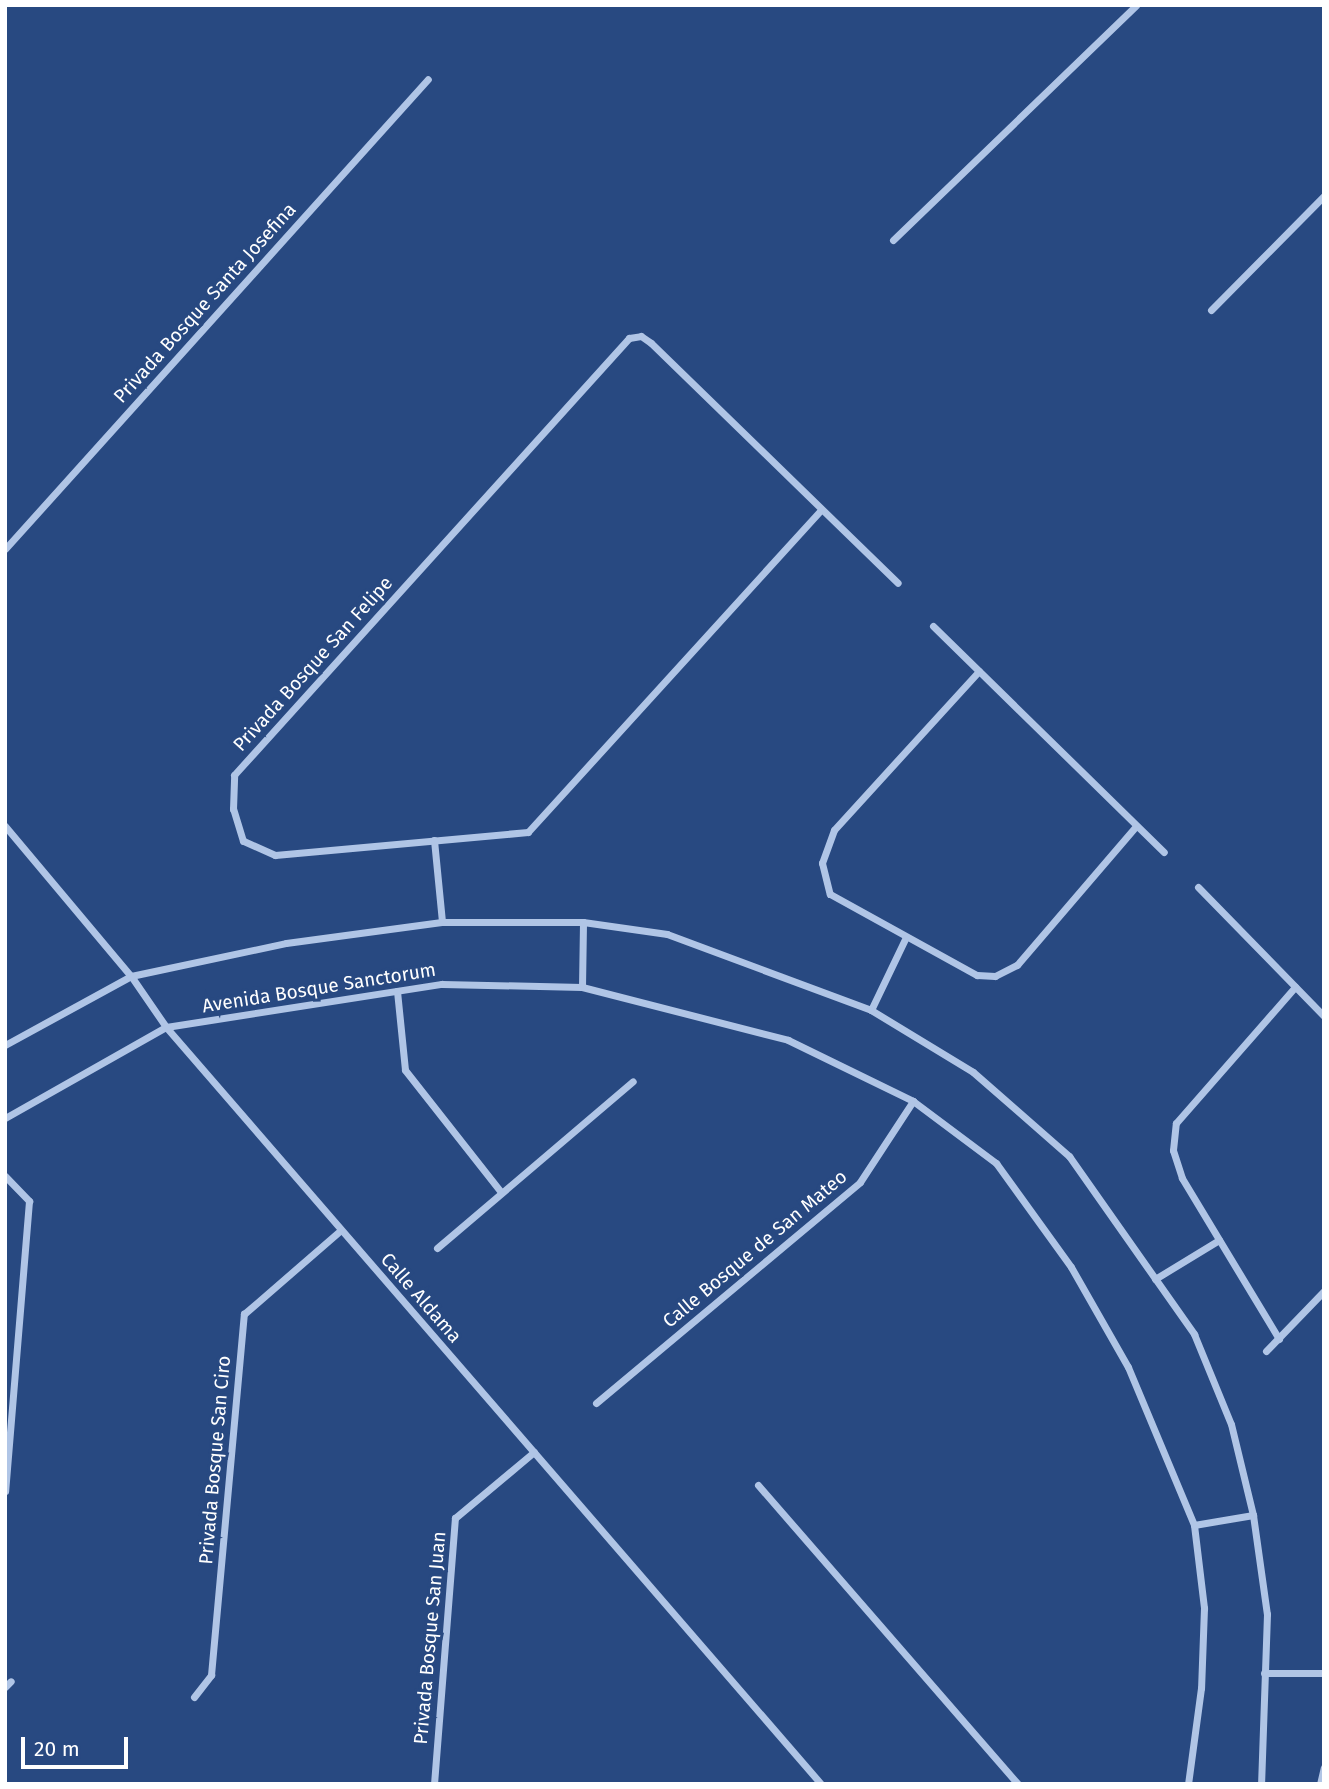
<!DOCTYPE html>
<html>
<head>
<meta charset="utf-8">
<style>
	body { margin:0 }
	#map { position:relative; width:1329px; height:1789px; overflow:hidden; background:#284981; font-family:"Fira Sans",sans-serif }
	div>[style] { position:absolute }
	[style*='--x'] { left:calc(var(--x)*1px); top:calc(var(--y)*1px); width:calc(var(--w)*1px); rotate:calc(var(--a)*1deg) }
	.street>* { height:7px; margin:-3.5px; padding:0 3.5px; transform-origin:3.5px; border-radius:3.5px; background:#b0c5e6 }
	span { translate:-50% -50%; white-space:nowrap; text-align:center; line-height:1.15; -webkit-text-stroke:6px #284981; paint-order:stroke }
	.street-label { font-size:19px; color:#fff }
	.frame { position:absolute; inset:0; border:7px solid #fff; pointer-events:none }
	.scale { position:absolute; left:21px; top:1737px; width:107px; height:32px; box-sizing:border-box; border:4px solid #fff; border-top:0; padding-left:9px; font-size:21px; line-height:24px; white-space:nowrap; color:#fff; -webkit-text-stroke:5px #284981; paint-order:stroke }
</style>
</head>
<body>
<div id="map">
	<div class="street">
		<i style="--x:893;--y:240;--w:338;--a:-44"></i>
		<i style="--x:1211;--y:310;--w:161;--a:-45.3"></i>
		<i style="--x:820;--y:511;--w:434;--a:132.3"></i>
		<i style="--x:528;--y:832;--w:254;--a:174.8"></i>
		<i style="--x:275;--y:855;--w:35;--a:-156"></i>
		<i style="--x:243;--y:841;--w:34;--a:-107"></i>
		<i style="--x:233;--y:809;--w:34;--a:-88"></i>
		<i style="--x:234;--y:775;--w:589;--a:-47.89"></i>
		<i style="--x:629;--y:338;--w:12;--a:-9"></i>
		<i style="--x:641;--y:336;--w:12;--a:35"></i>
		<i style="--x:651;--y:343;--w:344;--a:44.2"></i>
		<i style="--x:5;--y:549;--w:632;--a:-48.01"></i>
		<i style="--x:933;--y:626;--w:323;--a:44.4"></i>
		<i style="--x:979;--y:671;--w:215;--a:132.4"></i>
		<i style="--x:834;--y:830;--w:35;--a:110"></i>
		<i style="--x:822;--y:863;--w:32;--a:76"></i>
		<i style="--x:830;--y:894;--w:168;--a:28.9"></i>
		<i style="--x:977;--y:975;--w:18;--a:3"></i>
		<i style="--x:995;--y:976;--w:25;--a:-27"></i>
		<i style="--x:1017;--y:965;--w:183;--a:-49.4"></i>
		<i style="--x:5;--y:826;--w:196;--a:50"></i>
		<i style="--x:131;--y:976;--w:62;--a:55.5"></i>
		<i style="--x:166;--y:1027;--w:1001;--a:49.13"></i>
		<i style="--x:434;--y:840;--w:82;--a:84.4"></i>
		<i style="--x:1198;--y:887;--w:180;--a:45.7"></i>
		<i style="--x:582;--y:987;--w:65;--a:-89.1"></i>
		<i style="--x:397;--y:991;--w:79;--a:84.2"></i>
		<i style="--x:405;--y:1070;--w:155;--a:51.8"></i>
		<i style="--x:871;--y:1010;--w:81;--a:-64.4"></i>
		<i style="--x:5;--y:1045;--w:144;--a:-28.7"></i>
		<i style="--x:131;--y:976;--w:158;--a:-12"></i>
		<i style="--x:286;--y:943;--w:157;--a:-7.7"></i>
		<i style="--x:442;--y:922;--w:141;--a:0"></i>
		<i style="--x:583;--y:922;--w:85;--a:8.1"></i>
		<i style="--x:667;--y:934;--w:218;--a:20.4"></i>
		<i style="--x:871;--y:1010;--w:119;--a:31.3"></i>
		<i style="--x:973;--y:1072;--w:128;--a:41.2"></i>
		<i style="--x:1069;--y:1156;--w:218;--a:54.9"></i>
		<i style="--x:1194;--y:1334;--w:97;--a:67.7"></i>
		<i style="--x:1231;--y:1424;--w:94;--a:76.4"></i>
		<i style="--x:1253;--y:1515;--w:100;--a:82"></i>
		<i style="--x:1267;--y:1614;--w:170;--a:92"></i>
		<i style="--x:5;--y:1118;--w:185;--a:-29.5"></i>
		<i style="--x:166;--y:1027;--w:279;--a:-8.9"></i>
		<i style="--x:442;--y:984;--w:140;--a:1.2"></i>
		<i style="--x:582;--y:987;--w:213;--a:14.4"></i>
		<i style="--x:788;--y:1040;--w:139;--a:26"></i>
		<i style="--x:913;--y:1101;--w:104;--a:36.8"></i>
		<i style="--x:996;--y:1163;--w:128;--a:54.2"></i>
		<i style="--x:1071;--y:1267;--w:115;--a:60.3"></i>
		<i style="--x:1128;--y:1367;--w:171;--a:67.3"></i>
		<i style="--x:1194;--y:1525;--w:84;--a:83.1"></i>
		<i style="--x:1204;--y:1608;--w:80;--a:92.1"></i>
		<i style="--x:1201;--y:1688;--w:97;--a:97.7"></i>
		<i style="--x:5;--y:1176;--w:35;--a:46"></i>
		<i style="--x:29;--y:1201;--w:291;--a:94.7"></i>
		<i style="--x:437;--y:1248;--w:257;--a:-40.4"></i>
		<i style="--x:1155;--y:1279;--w:75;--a:-31.4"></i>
		<i style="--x:1279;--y:1339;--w:188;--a:-121.1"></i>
		<i style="--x:1182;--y:1178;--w:29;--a:-108"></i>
		<i style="--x:1173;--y:1150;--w:27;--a:-84"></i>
		<i style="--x:1176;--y:1123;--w:181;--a:-48.8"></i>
		<i style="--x:1266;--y:1351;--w:83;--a:-46"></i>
		<i style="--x:596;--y:1403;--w:344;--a:-39.9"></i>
		<i style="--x:860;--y:1182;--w:97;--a:-56.8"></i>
		<i style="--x:758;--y:1485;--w:396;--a:49"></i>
		<i style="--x:1194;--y:1525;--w:60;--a:-9.6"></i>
		<i style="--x:1264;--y:1673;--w:60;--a:0"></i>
		<i style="--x:5;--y:1687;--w:8;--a:-45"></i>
		<i style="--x:194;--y:1697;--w:28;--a:-52"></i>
		<i style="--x:211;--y:1675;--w:363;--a:-84.8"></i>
		<i style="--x:244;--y:1314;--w:128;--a:-40.9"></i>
		<i style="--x:434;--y:1784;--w:267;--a:-85.5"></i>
		<i style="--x:455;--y:1518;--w:103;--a:-39.9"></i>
		<i style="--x:1320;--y:1784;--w:17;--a:-77"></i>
	</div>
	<div class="street-label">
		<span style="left:205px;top:303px;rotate:-48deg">Privada Bosque Santa Josefina</span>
		<span style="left:313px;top:664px;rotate:-48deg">Privada Bosque San Felipe</span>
		<span style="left:319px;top:988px;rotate:-9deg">Avenida Bosque Sanctorum</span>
		<span style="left:755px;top:1249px;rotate:-40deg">Calle Bosque de San Mateo</span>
		<span style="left:421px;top:1298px;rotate:49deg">Calle Aldama</span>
		<span style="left:215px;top:1460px;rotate:-85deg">Privada Bosque San Ciro</span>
		<span style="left:430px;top:1638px;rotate:-85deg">Privada Bosque San Juan</span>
	</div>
	<div class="frame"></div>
	<div class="scale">20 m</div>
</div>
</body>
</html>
